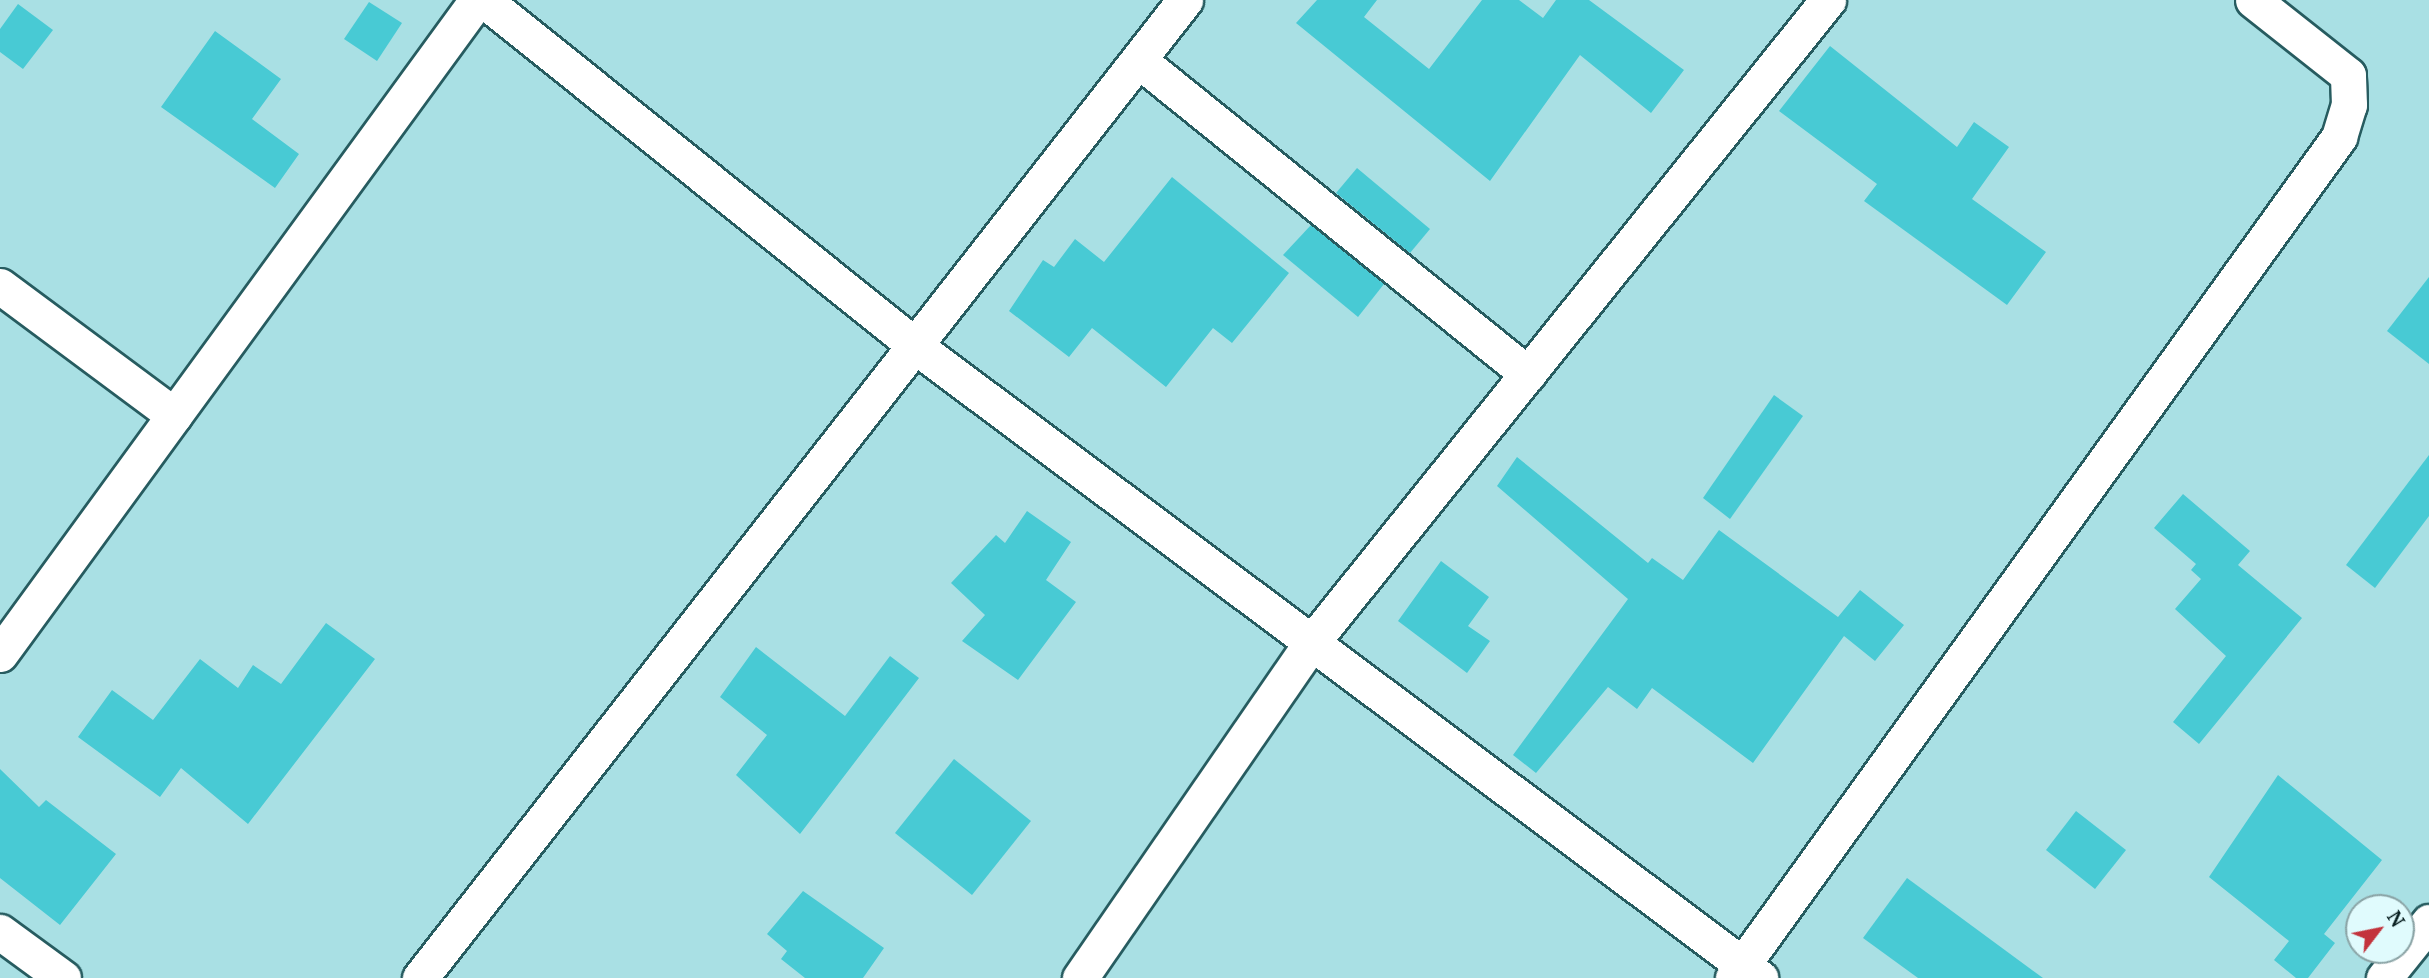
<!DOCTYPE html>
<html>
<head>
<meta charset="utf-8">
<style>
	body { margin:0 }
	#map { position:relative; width:2429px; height:978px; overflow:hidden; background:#a9e0e4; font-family:"PT Serif",serif }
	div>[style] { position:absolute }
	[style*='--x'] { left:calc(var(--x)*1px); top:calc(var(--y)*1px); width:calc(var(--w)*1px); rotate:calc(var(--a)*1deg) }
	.building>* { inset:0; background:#48cad4 }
	.roads { filter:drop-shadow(2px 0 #275c60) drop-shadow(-2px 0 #275c60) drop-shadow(0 2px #275c60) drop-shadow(0 -2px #275c60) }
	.street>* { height:35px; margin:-17.5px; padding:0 17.5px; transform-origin:17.5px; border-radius:17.5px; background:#fff }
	span { translate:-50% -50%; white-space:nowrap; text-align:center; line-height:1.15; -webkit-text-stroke:7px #e0fbfd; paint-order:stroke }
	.north { position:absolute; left:2345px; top:894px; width:70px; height:70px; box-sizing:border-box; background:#e0fbfd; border:2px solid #8aa3a5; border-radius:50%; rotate:58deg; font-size:19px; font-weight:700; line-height:28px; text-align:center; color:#091f20 }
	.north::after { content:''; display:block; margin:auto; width:24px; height:32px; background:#c3333c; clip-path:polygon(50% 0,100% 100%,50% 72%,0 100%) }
</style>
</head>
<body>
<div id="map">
	<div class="building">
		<i style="clip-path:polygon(1317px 0,1377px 0,1364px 17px,1429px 69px,1482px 0,1519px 0,1543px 18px,1556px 0,1589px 0,1684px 70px,1651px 113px,1580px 55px,1490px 181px,1296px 23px)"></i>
		<i style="clip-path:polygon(369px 2px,402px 23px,377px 61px,344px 39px)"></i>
		<i style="clip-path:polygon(18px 4px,53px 30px,23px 69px,0 52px,0 29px)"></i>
		<i style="clip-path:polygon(215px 31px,281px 79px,252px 119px,299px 154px,275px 188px,161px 107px)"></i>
		<i style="clip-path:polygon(1830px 46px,1957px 147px,1974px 122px,2009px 147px,1972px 199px,2046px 252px,2007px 305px,1864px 201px,1877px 184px,1779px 111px)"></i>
		<i style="clip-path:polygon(1357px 168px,1430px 229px,1410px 253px,1336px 193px)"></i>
		<i style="clip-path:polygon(1172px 177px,1289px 273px,1232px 343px,1213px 328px,1166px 387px,1092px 328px,1069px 357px,1009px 311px,1043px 260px,1054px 267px,1075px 239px,1104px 262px)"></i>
		<i style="clip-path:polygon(1311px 225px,1384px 284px,1358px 317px,1283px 255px)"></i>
		<i style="clip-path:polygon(2429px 277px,2429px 364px,2387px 331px)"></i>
		<i style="clip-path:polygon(1774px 395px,1803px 416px,1730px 519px,1703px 498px)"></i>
		<i style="clip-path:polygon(2429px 455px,2429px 516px,2375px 588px,2346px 565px)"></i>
		<i style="clip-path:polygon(1517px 457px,1648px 563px,1652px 558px,1683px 580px,1719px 530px,1838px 617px,1860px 590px,1904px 625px,1875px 661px,1844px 636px,1753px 763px,1652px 688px,1637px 709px,1608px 687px,1536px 773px,1513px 755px,1628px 599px,1497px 486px)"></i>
		<i style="clip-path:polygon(2183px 494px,2250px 551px,2238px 565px,2302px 618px,2199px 744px,2173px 722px,2226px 656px,2175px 609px,2201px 579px,2191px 570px,2196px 564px,2154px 528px)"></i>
		<i style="clip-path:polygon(1027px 511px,1071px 542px,1046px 580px,1076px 602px,1018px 680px,962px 641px,985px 615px,951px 583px,996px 535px,1005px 543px)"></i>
		<i style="clip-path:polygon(1441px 561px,1489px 597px,1468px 626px,1490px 641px,1467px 673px,1398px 621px)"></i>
		<i style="clip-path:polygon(326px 623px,375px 659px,248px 824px,181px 768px,160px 797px,78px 737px,112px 690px,153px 720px,200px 659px,238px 688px,253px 665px,281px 684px)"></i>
		<i style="clip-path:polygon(756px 647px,845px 716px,890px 656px,919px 678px,800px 834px,736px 775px,767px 735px,720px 697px)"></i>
		<i style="clip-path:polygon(954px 759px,1031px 821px,972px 895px,895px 833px)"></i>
		<i style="clip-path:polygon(0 769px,39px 807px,46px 800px,116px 854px,60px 925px,0 878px)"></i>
		<i style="clip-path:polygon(2278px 775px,2382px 860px,2324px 934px,2335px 943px,2308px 978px,2296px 978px,2274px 960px,2289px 941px,2209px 877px)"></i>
		<i style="clip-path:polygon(2076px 811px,2126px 850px,2095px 889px,2046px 850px)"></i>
		<i style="clip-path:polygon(1907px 878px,2043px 978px,1918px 978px,1863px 938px)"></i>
		<i style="clip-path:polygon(803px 891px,884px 948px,863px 978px,805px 978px,781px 959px,787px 951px,767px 934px)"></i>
	</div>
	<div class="roads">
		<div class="street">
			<i style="--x:484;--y:0;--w:556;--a:38.72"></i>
			<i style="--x:918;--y:348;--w:1052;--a:36.8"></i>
			<i style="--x:1141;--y:62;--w:497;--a:38.9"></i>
			<i style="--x:0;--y:286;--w:217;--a:36.6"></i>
			<i style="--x:0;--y:654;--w:809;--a:-53.89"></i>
			<i style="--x:0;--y:932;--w:78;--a:36.1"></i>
			<i style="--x:420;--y:978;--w:1242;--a:-51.97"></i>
			<i style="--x:1080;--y:978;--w:408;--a:-55.4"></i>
			<i style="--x:1312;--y:642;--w:824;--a:-51.21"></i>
			<i style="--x:1733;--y:978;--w:1037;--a:-54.22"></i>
			<i style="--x:2339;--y:137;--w:34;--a:-73"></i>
			<i style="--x:2349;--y:105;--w:30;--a:-92"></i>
			<i style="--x:2348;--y:75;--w:121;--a:-141.7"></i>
			<i style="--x:2384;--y:978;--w:72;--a:-51.2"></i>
		</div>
	</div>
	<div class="north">N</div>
</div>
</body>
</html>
